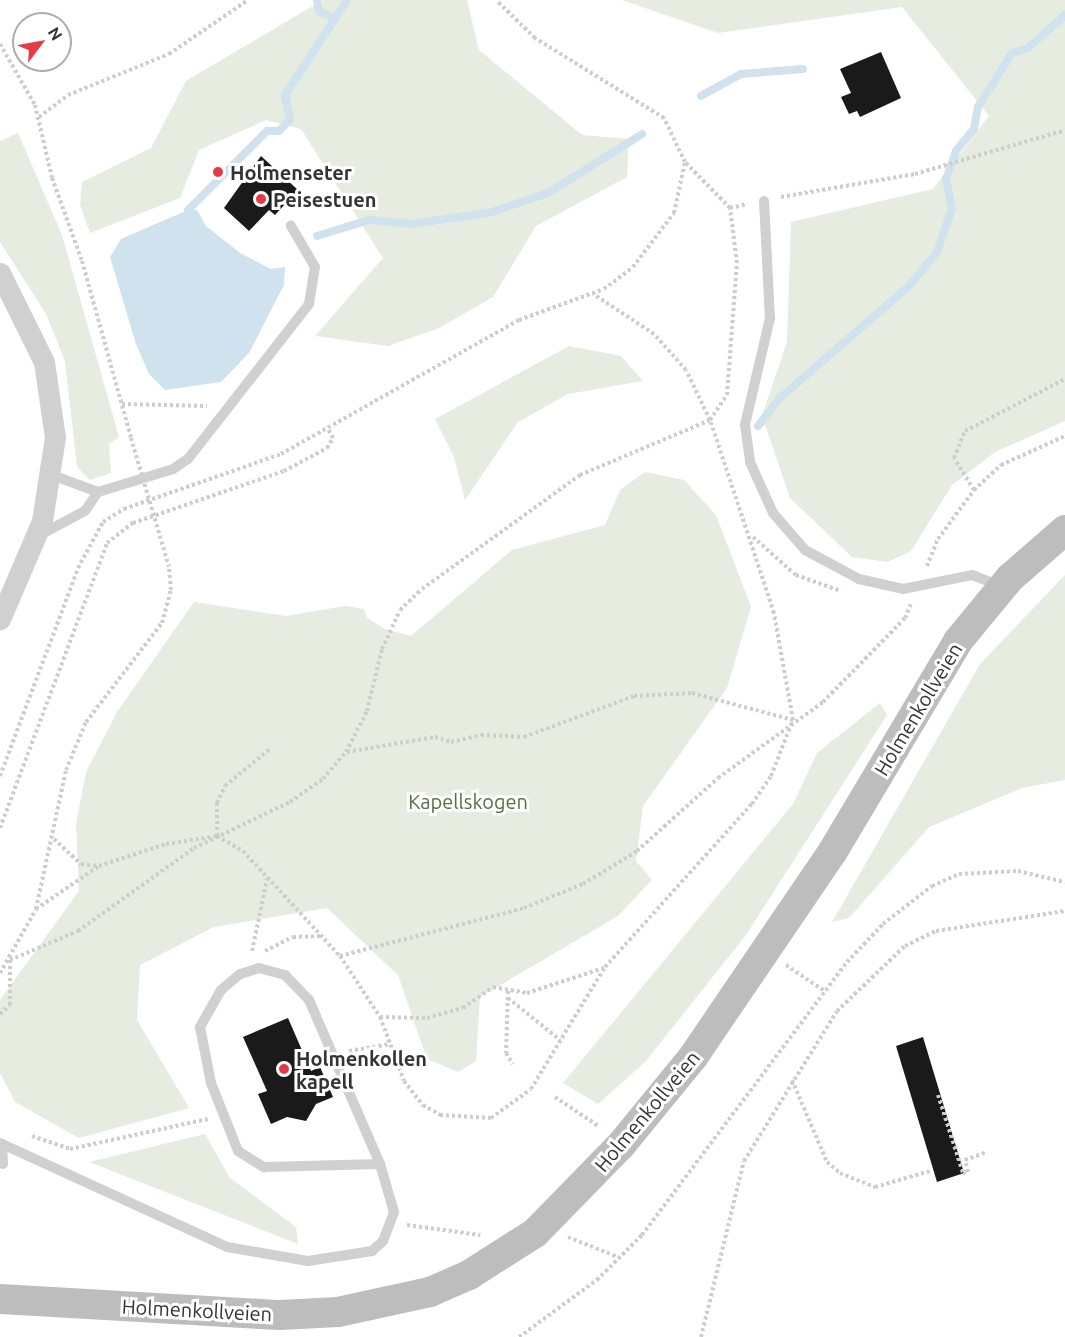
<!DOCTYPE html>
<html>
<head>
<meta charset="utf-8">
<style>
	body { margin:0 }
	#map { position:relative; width:1065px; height:1337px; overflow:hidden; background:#fff; font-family:Ubuntu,sans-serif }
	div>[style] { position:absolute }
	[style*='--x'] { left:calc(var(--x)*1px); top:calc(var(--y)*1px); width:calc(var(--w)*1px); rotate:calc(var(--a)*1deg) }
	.green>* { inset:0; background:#e6ecdf }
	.water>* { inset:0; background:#cfe2ee }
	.stream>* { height:8px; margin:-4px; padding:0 4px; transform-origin:4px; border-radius:4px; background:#cfe2ee }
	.building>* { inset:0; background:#1a1a1a }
	.path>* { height:4px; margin-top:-2px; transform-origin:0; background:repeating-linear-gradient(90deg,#cdcdcd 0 3px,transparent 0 6px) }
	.service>* { height:10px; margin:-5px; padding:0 5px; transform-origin:5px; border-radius:5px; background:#d0d0d0 }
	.minor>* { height:21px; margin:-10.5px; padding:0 10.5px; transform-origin:10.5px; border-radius:10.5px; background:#d0d0d0 }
	.secondary>* { height:30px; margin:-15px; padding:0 15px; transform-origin:15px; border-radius:15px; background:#bdbdbd }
	.path-bridge>* { height:4px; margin-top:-2px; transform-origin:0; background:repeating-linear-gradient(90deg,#cdcdcd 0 3px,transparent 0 6px) }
	.dots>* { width:16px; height:16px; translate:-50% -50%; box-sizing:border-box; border:3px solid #fff; border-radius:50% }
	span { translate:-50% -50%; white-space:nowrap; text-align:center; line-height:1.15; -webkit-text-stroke:6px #fff; paint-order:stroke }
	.poi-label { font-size:20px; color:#333; font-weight:700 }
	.left { translate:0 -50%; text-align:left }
	.street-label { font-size:20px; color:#333 }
	.park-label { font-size:20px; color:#56703f }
	.north { position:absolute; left:12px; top:12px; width:60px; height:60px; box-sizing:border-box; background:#fff; border:2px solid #adadad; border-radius:50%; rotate:58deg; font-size:16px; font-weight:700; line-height:24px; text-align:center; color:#333 }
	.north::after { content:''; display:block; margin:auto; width:21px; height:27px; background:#e63946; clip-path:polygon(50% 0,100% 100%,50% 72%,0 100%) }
</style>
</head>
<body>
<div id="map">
	<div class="green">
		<i style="clip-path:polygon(323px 0,467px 0,479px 50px,582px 135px,629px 139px,627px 177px,536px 226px,493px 297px,439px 328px,388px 346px,315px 336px,383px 258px,301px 129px,266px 120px,199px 150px,180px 198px,90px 233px,80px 205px,82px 182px,151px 148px,186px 81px)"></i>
		<i style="clip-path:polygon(622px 0,1065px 0,1065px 421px,995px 452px,952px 485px,911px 551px,888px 562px,852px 557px,790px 498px,762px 416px,787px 342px,791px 222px,933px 189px,989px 116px,902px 7px,718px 33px)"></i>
		<i style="clip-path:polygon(18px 133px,62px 235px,119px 437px,109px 444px,111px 473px,90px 480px,77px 467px,65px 361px,46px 314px,0 242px,0 141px)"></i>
		<i style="clip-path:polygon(569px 346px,621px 356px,643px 381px,568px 394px,518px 422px,465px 500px,454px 457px,435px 419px)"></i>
		<i style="clip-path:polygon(645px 472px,684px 480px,716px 515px,751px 607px,727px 688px,643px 806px,636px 861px,652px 880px,618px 916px,480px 997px,476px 1061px,458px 1072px,427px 1059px,398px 975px,327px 908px,214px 927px,140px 965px,137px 1020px,189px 1108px,79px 1138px,15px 1102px,0 1073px,0 1000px,79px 891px,76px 824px,86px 772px,117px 712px,194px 602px,286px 616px,345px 606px,364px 609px,367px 618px,385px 629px,411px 636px,512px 550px,605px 525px,620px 490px)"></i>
		<i style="clip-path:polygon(1065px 575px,1065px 780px,1022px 788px,929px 827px,849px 918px,832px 922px,980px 664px)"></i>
		<i style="clip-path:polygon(880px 703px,887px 715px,746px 935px,645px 1062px,598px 1104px,563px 1083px,793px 804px,817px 753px)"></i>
		<i style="clip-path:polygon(205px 1134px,230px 1178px,296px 1227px,298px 1244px,89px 1162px)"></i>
	</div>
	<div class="water">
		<i style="clip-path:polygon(188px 210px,197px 210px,206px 226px,240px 253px,271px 269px,285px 267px,284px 285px,249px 353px,221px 382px,165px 390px,149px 374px,136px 344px,110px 257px,121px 239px)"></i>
	</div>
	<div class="stream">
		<i style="--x:317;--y:0;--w:11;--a:80"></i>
		<i style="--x:319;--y:11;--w:17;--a:24"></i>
		<i style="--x:701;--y:96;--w:46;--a:-28.8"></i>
		<i style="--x:741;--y:74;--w:62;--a:-4.6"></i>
		<i style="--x:188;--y:210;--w:112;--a:-45"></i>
		<i style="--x:267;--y:131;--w:12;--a:0"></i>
		<i style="--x:279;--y:131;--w:16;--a:-47"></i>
		<i style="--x:290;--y:119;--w:25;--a:-102"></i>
		<i style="--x:285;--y:95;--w:113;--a:-56.9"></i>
		<i style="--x:317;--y:236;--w:54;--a:-17.1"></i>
		<i style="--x:369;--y:220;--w:43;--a:5.3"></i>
		<i style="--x:412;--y:224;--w:81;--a:-8.5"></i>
		<i style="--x:492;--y:212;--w:59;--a:-18.7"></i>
		<i style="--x:548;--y:193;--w:111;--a:-32.1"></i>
		<i style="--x:758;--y:426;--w:36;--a:-52"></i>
		<i style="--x:780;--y:398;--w:172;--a:-41"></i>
		<i style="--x:910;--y:285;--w:43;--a:-50.7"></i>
		<i style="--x:937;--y:252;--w:46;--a:-71.2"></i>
		<i style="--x:952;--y:208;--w:30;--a:-102"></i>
		<i style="--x:946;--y:179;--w:30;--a:-70"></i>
		<i style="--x:956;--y:151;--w:28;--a:-51"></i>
		<i style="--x:974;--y:129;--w:22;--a:-80"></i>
		<i style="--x:978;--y:107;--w:64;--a:-57.8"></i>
		<i style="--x:1012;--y:53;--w:17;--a:-17"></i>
		<i style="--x:1028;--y:48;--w:50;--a:-41.7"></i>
	</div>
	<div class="building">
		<i style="clip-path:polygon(881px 52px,901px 98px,860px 117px,857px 111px,849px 114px,841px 97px,851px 93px,840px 69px)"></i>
		<i style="clip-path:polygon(261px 156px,298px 190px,275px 215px,269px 210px,249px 231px,224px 208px)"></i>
		<i style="clip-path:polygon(288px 1018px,311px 1071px,320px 1067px,333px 1097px,316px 1104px,306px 1121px,287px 1117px,271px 1124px,258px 1094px,267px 1091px,243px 1037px)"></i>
		<i style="clip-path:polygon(923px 1037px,964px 1173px,937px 1182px,896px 1046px)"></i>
	</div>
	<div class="path">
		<i style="--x:0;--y:44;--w:70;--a:60.2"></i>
		<i style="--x:35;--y:105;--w:75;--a:76.9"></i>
		<i style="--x:52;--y:178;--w:88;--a:70.1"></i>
		<i style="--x:82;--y:261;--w:184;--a:74.5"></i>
		<i style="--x:39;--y:117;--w:36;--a:-37"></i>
		<i style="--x:68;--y:95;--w:109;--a:-22.1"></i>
		<i style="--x:169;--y:54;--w:96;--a:-34.4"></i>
		<i style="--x:781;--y:197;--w:136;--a:-9.7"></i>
		<i style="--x:915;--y:174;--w:156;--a:-16.3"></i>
		<i style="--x:730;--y:208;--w:18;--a:-13"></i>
		<i style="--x:122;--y:404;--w:85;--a:1.3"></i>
		<i style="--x:974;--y:490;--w:38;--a:-122"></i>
		<i style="--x:954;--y:458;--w:29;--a:-68"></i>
		<i style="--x:965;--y:431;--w:113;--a:-27.5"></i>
		<i style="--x:753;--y:537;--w:57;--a:41.5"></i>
		<i style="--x:796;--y:575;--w:48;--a:19.6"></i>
		<i style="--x:927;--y:566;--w:29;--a:-68"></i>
		<i style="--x:938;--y:539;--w:61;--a:-53.7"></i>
		<i style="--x:974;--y:490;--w:37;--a:-43"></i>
		<i style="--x:1001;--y:465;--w:70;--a:-24.4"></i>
		<i style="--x:347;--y:752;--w:89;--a:-9.7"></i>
		<i style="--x:435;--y:737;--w:17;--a:17"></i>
		<i style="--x:451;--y:742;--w:31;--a:-13"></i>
		<i style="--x:481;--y:735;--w:43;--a:2.7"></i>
		<i style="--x:524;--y:737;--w:117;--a:-20.4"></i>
		<i style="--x:634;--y:696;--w:58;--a:-3"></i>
		<i style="--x:692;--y:693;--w:105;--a:15"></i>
		<i style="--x:0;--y:776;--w:222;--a:-69.4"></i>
		<i style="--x:78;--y:568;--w:52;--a:-61.5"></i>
		<i style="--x:103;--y:522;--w:25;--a:-32"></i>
		<i style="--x:124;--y:509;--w:166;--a:-19.3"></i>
		<i style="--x:281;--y:454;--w:273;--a:-29.4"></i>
		<i style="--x:519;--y:320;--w:90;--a:-20"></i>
		<i style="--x:604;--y:289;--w:36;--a:-37"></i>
		<i style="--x:633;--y:267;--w:68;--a:-52.8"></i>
		<i style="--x:674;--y:213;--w:52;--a:-77.8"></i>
		<i style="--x:685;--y:162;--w:49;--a:-115.5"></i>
		<i style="--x:664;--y:118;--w:152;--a:-148.2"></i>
		<i style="--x:535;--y:38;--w:54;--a:-135.7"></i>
		<i style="--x:0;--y:828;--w:304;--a:-69.4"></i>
		<i style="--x:107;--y:543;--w:33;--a:-38"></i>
		<i style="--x:133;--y:523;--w:160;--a:-19"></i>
		<i style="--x:284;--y:471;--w:49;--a:-28.1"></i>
		<i style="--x:327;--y:448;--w:12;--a:-59"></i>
		<i style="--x:333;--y:438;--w:10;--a:-119"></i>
		<i style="--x:217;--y:836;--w:33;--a:-90"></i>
		<i style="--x:217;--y:803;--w:19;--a:-65"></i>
		<i style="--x:225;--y:786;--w:60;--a:-39.6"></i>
		<i style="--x:54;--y:839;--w:37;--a:43"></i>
		<i style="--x:81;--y:864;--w:17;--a:7"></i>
		<i style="--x:36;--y:909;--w:76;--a:-34.3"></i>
		<i style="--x:99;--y:866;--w:71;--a:-18.2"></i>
		<i style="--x:166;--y:844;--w:52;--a:-8.9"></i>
		<i style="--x:217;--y:836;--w:30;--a:30"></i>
		<i style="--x:243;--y:851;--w:143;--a:47.3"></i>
		<i style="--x:340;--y:956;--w:73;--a:56.7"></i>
		<i style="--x:380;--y:1017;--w:68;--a:69.4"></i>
		<i style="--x:404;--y:1081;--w:31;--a:52"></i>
		<i style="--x:423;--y:1105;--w:20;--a:30"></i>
		<i style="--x:440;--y:1115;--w:51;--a:3.4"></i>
		<i style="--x:491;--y:1118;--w:49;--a:-35.9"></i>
		<i style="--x:531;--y:1089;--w:143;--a:-58.8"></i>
		<i style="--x:605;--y:967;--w:219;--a:-48"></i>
		<i style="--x:752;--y:804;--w:34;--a:-56"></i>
		<i style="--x:771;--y:776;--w:60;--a:-68.6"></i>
		<i style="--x:793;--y:720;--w:109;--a:-100.1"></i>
		<i style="--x:774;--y:613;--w:203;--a:-108.3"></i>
		<i style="--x:710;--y:420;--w:55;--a:-115.6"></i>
		<i style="--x:686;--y:370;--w:48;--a:-131.6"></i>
		<i style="--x:654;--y:334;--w:73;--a:-146.7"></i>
		<i style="--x:252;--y:951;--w:74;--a:-78.2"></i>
		<i style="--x:265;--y:951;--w:31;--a:-27"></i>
		<i style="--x:293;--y:937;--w:30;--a:-2"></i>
		<i style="--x:340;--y:956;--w:190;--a:-14.6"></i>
		<i style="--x:524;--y:908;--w:64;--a:-22.1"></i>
		<i style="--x:583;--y:884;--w:63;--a:-31.4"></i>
		<i style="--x:637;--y:851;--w:109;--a:-42"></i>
		<i style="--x:718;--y:778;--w:130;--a:-35.9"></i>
		<i style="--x:823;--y:702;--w:117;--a:-45.7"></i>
		<i style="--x:905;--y:618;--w:15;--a:-67"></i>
		<i style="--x:786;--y:965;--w:48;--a:34"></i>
		<i style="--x:0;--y:973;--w:73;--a:-60.6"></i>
		<i style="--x:36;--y:909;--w:142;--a:-77.8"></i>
		<i style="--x:66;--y:770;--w:52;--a:-67.4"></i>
		<i style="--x:86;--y:722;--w:125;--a:-52.5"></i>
		<i style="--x:162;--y:623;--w:34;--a:-75"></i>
		<i style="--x:171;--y:590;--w:23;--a:-95"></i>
		<i style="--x:508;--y:991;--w:62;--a:91.8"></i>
		<i style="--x:506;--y:1053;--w:13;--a:58"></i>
		<i style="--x:508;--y:998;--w:67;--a:38.9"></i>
		<i style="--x:0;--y:1014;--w:13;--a:-42"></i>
		<i style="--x:10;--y:1005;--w:45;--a:-90"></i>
		<i style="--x:10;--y:960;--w:74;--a:-23.1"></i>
		<i style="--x:78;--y:931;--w:143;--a:-35.6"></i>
		<i style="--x:194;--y:848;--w:106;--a:-25.6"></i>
		<i style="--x:290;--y:802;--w:40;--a:-34.9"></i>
		<i style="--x:323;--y:779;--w:35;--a:-50"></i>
		<i style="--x:346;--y:752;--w:46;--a:-62.9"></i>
		<i style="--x:367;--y:711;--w:64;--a:-76.4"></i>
		<i style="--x:382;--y:649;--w:43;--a:-65.2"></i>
		<i style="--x:400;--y:610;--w:30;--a:-44"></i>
		<i style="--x:422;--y:589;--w:195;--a:-35.8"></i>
		<i style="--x:580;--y:475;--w:141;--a:-22.9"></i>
		<i style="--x:710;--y:420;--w:30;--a:-56"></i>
		<i style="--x:727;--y:395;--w:132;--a:-85.7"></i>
		<i style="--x:737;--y:263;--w:55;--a:-97.3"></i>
		<i style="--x:730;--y:208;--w:64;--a:-134.4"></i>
		<i style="--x:380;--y:1017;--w:47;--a:1.2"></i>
		<i style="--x:427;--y:1018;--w:37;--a:-16"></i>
		<i style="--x:463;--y:1008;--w:37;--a:-35"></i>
		<i style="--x:493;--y:987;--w:35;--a:10"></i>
		<i style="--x:527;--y:993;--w:81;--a:-18"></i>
		<i style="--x:349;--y:1051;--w:42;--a:-9.7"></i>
		<i style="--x:792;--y:1080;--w:89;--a:66.9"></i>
		<i style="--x:827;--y:1162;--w:17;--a:40"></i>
		<i style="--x:840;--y:1173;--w:38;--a:22"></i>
		<i style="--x:875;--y:1187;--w:57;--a:-16.2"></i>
		<i style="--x:938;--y:1095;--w:82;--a:72.2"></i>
		<i style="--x:963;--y:1173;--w:5;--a:-11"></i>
		<i style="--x:968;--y:1172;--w:12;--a:-104"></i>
		<i style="--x:965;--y:1160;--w:23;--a:-20"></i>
		<i style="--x:555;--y:1097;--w:54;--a:33.7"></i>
		<i style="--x:32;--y:1136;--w:40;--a:18.9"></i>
		<i style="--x:70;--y:1149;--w:141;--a:-12.3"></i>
		<i style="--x:407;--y:1225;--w:74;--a:7.8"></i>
		<i style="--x:568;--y:1237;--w:56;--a:22"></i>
		<i style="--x:519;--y:1337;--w:97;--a:-36.2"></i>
		<i style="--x:597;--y:1280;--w:64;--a:-45"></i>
		<i style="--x:642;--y:1235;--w:341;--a:-53.1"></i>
		<i style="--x:847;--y:962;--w:52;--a:-46.5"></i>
		<i style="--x:883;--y:924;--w:62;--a:-37.8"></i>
		<i style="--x:932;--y:886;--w:30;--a:-24"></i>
		<i style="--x:959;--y:874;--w:59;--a:-2.9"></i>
		<i style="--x:1018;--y:871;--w:48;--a:13.2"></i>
		<i style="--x:701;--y:1337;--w:181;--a:-76.3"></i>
		<i style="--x:744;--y:1161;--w:176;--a:-58.2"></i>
		<i style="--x:837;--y:1011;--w:94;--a:-43.7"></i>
		<i style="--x:905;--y:946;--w:34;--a:-26"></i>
		<i style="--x:936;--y:931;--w:131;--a:-8.8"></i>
	</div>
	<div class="service">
		<i style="--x:764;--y:201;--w:117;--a:87.1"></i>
		<i style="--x:770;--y:318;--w:110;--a:103.2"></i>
		<i style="--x:745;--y:425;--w:37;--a:82"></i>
		<i style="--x:750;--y:462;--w:56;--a:65.7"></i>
		<i style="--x:773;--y:513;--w:49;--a:49.1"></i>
		<i style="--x:805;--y:550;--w:61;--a:28.2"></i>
		<i style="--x:859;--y:579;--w:45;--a:12.8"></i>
		<i style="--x:903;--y:589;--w:70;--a:-11.5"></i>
		<i style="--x:972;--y:575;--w:31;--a:21"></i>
		<i style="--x:52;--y:475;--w:49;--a:20.3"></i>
		<i style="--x:98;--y:492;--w:78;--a:-17"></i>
		<i style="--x:173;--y:469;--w:18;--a:-34"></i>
		<i style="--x:188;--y:459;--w:197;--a:-52"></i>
		<i style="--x:309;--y:304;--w:37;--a:-81"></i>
		<i style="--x:315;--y:267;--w:48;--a:-120.3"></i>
		<i style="--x:36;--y:537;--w:55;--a:-28"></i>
		<i style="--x:85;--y:511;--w:23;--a:-56"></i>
		<i style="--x:0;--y:1143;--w:250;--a:24.6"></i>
		<i style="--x:227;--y:1247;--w:82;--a:9.8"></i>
		<i style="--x:308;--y:1261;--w:65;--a:-8.9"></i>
		<i style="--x:372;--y:1251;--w:15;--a:-42"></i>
		<i style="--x:383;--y:1241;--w:31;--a:-69"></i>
		<i style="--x:394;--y:1212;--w:50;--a:-106.3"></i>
		<i style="--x:380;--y:1164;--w:179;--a:-113.4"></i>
		<i style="--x:309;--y:1000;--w:35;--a:-134"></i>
		<i style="--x:285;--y:975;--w:27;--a:-165"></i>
		<i style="--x:259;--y:968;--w:20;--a:162"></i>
		<i style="--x:240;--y:974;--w:25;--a:140"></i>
		<i style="--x:221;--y:990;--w:43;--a:119.6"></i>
		<i style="--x:200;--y:1027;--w:57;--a:78.9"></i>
		<i style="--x:211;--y:1083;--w:73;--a:68.3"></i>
		<i style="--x:238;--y:1151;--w:31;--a:32"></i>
		<i style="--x:264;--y:1167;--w:116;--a:-1.5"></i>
		<i style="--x:2;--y:1144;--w:20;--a:87"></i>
	</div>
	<div class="minor">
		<i style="--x:0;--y:273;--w:99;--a:63.7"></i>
		<i style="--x:44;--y:362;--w:76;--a:81.7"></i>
		<i style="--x:55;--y:437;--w:85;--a:98.8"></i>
		<i style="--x:42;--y:521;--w:107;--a:113.2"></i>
	</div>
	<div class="secondary">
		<i style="--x:0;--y:1299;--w:280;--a:3.3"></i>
		<i style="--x:280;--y:1315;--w:58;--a:-3"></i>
		<i style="--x:338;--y:1312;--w:94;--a:-12.3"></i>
		<i style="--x:430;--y:1292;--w:43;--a:-23.6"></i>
		<i style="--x:469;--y:1275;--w:78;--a:-32.5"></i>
		<i style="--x:535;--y:1233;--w:123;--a:-45.7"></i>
		<i style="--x:621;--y:1145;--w:114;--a:-50.7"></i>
		<i style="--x:693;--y:1057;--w:249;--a:-55.8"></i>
		<i style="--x:833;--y:851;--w:244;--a:-59.2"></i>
		<i style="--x:958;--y:641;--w:82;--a:-50.5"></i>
		<i style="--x:1010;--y:578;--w:73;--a:-41.1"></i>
	</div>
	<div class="path-bridge">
		<i style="--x:131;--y:438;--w:134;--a:73.6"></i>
	</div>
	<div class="dots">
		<i style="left:218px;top:172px;background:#e63946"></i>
		<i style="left:261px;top:199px;background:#e63946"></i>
		<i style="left:284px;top:1069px;background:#e63946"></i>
	</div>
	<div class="poi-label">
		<span class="left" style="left:230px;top:172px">Holmenseter</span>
		<span class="left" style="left:273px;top:199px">Peisestuen</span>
		<span class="left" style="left:296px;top:1070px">Holmenkollen<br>kapell</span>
	</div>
	<div class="street-label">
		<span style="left:918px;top:709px;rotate:-59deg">Holmenkollveien</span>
		<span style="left:647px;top:1111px;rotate:-50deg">Holmenkollveien</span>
		<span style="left:197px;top:1310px;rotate:3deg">Holmenkollveien</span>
	</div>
	<div class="park-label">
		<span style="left:468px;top:801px">Kapellskogen</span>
	</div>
	<div class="north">N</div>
</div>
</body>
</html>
